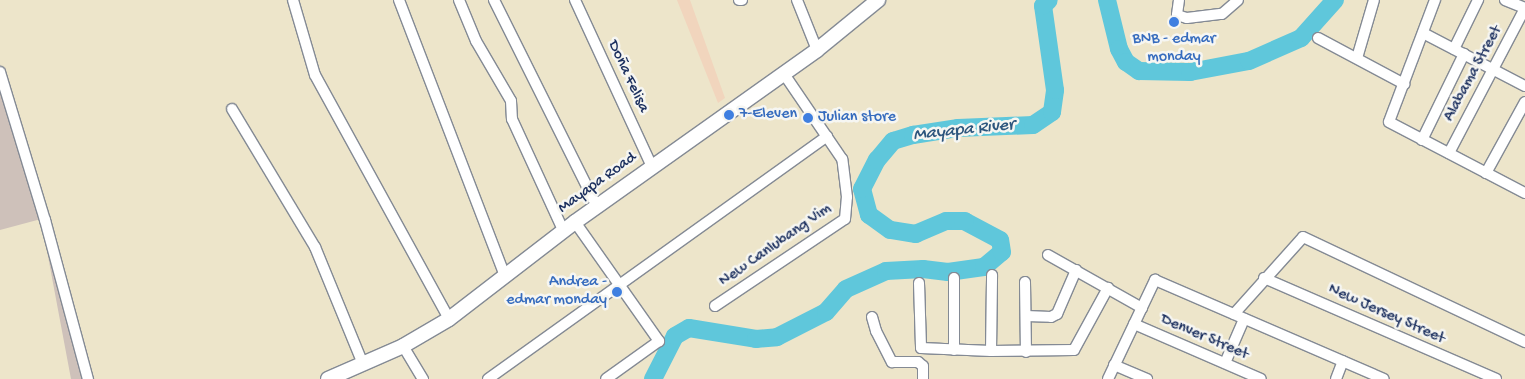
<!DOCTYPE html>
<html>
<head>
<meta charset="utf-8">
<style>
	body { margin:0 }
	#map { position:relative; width:1525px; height:379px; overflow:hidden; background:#ede5ca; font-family:"Gochi Hand",sans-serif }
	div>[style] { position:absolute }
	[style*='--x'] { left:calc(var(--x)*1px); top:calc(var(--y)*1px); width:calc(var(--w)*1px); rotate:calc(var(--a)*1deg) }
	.built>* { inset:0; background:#f1d5bd }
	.industrial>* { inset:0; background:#cec1ba }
	.river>* { height:18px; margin:-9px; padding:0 9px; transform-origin:9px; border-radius:9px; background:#5fc7db }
	.roads { filter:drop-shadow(1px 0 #848a94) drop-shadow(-1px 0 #848a94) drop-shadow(0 1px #848a94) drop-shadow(0 -1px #848a94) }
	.minor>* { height:10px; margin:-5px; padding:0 5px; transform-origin:5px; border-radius:5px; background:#fff }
	.secondary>* { height:14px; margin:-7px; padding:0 7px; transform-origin:7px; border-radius:7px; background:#fff }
	.dots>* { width:14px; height:14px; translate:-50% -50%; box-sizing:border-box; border:2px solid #f6f6f2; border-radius:50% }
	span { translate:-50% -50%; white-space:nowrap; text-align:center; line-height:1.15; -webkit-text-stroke:5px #f6f6f2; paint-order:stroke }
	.shop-label { font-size:16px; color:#366cbe }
	.left { translate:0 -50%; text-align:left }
	.right { translate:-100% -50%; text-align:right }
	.street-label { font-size:16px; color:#1b2f5e }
	.water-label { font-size:18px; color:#2c557d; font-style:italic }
</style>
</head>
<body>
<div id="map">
	<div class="built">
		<i style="clip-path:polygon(677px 0,690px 0,725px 98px,718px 103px)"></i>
	</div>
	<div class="industrial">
		<i style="clip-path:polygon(0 64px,12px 102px,91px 379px,71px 379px,41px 219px,0 230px)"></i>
	</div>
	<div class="river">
		<i style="--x:1107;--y:0;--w:50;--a:76.2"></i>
		<i style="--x:1119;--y:49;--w:15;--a:62"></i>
		<i style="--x:1126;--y:62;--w:16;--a:35"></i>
		<i style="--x:1139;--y:71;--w:51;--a:1.1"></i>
		<i style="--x:1190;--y:72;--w:60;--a:-10.6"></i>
		<i style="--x:1249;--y:61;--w:57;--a:-23.9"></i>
		<i style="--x:1301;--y:38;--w:51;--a:-48.2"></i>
		<i style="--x:653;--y:379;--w:48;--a:-62.9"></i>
		<i style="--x:675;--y:336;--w:16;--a:-30"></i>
		<i style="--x:689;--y:328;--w:68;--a:9.3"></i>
		<i style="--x:756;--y:339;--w:21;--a:-5"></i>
		<i style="--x:777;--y:337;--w:55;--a:-27"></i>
		<i style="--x:826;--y:312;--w:30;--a:-49"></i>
		<i style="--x:846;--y:289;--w:44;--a:-24.2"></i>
		<i style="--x:886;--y:271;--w:37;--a:-3"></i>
		<i style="--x:923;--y:269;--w:25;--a:7"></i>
		<i style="--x:948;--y:272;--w:36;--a:-8"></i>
		<i style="--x:984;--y:267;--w:23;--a:-40"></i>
		<i style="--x:1002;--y:252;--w:12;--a:-99"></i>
		<i style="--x:1000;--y:240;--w:40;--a:-152"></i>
		<i style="--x:965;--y:221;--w:19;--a:180"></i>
		<i style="--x:946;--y:221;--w:33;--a:157"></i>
		<i style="--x:916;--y:234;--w:26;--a:-171"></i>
		<i style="--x:890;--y:230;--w:26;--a:-144"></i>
		<i style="--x:869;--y:215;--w:27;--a:-105"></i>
		<i style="--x:862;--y:189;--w:33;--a:-63"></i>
		<i style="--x:877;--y:160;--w:25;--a:-50"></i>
		<i style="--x:893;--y:141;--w:21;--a:-17"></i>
		<i style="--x:913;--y:135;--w:46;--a:-8.8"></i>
		<i style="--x:958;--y:128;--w:75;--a:-2.3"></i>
		<i style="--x:1033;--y:125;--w:23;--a:-34"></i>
		<i style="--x:1052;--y:112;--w:22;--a:-82"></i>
		<i style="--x:1055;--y:90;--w:85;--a:-98.1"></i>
		<i style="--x:1043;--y:6;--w:8;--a:-45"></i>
	</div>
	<div class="roads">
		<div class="minor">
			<i style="--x:293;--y:0;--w:78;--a:73.7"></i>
			<i style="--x:315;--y:75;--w:278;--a:61.2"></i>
			<i style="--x:399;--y:0;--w:293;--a:69"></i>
			<i style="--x:459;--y:0;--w:44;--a:67.5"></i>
			<i style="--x:476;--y:41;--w:69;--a:59.7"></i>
			<i style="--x:511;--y:101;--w:18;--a:87"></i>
			<i style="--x:512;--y:119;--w:122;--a:65.3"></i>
			<i style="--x:494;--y:0;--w:231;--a:63.5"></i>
			<i style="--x:575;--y:0;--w:184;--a:65.2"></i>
			<i style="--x:739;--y:0;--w:3;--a:0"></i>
			<i style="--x:797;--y:0;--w:54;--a:68.2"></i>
			<i style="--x:1179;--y:0;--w:15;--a:98"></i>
			<i style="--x:1177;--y:15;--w:10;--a:17"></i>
			<i style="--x:1187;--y:18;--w:35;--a:-7"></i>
			<i style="--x:1222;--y:14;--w:21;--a:-41"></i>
			<i style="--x:1435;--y:0;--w:130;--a:110.7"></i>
			<i style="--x:1389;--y:122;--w:153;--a:27.6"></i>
			<i style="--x:1505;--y:0;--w:22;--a:22"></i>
			<i style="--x:1423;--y:33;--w:115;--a:27.5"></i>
			<i style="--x:1318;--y:38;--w:98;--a:28.1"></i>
			<i style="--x:1454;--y:49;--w:55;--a:-63.9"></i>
			<i style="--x:1357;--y:58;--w:60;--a:-73.7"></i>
			<i style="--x:0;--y:72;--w:155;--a:73.1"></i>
			<i style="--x:45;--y:220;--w:165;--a:74.9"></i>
			<i style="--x:232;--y:109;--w:161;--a:59"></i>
			<i style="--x:315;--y:247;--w:126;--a:67.7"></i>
			<i style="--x:1422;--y:140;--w:96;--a:-64"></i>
			<i style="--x:1449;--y:153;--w:164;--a:-62.3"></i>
			<i style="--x:1486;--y:173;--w:81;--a:-61.2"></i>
			<i style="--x:575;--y:222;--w:146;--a:54.8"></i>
			<i style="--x:659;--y:341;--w:65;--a:144.4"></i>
			<i style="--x:1048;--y:255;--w:108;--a:29.4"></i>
			<i style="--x:1264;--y:278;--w:253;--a:23.5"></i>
			<i style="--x:1025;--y:282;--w:70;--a:89.2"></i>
			<i style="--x:919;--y:283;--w:65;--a:88.2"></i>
			<i style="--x:921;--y:348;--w:70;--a:2.5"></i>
			<i style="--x:991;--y:351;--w:83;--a:-0.7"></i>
			<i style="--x:1074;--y:350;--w:71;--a:-61.3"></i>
			<i style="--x:715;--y:306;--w:156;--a:-33.8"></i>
			<i style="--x:845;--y:219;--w:22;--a:-85"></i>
			<i style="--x:847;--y:197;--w:38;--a:-97"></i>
			<i style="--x:842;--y:159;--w:103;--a:-124.3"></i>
			<i style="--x:1234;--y:314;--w:103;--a:-48.1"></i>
			<i style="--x:1303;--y:237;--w:246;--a:25.3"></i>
			<i style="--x:1026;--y:316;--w:25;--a:2"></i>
			<i style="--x:1051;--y:317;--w:7;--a:-27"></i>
			<i style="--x:1057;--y:314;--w:48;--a:-66.6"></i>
			<i style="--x:872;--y:317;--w:15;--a:74"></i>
			<i style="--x:876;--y:331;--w:35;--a:63"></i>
			<i style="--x:892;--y:362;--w:26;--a:0"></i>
			<i style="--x:918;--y:362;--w:6;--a:39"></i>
			<i style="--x:923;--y:366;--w:13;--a:90"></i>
			<i style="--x:1134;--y:324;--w:138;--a:23.4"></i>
			<i style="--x:403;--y:346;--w:39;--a:59"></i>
			<i style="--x:954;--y:350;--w:72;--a:-90"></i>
			<i style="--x:991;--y:351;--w:76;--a:-89.2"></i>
			<i style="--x:1225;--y:363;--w:48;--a:-66.6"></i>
			<i style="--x:1114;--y:365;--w:36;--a:23"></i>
			<i style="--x:488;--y:379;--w:417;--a:-35.6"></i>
			<i style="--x:1108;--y:379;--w:110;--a:-64.6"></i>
			<i style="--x:1155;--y:280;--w:249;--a:23.4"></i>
			<i style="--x:1336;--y:379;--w:19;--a:-69"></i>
		</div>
		<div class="secondary">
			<i style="--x:328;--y:379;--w:82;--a:-23.7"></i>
			<i style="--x:403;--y:346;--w:53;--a:-30.4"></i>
			<i style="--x:449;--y:319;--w:159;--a:-37.6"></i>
			<i style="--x:575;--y:222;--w:297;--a:-35.4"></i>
			<i style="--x:817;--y:50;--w:79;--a:-39.3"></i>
		</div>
	</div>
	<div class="dots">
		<i style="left:1174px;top:22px;background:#3f7fe0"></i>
		<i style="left:729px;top:115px;background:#3f7fe0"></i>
		<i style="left:808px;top:118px;background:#3f7fe0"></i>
		<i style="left:617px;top:292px;background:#3f7fe0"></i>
	</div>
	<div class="shop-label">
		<span style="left:1174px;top:49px">BNB - edmar<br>monday</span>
		<span class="left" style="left:739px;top:115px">7-Eleven</span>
		<span class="left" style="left:818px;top:118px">Julian store</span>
		<span class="right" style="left:607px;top:292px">Andrea -<br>edmar monday</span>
	</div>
	<div class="street-label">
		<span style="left:1474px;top:74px;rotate:-62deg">Alabama Street</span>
		<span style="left:627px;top:77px;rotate:65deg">Doña Felisa</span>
		<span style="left:598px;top:184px;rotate:-36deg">Mayapa Road</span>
		<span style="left:776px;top:246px;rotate:-35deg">New Canlubang Vim</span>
		<span style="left:1386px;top:315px;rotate:24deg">New Jersey Street</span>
		<span style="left:1204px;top:338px;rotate:23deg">Denver Street</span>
	</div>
	<div class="water-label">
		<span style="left:964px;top:131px;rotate:-6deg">Mayapa River</span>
	</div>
</div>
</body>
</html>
